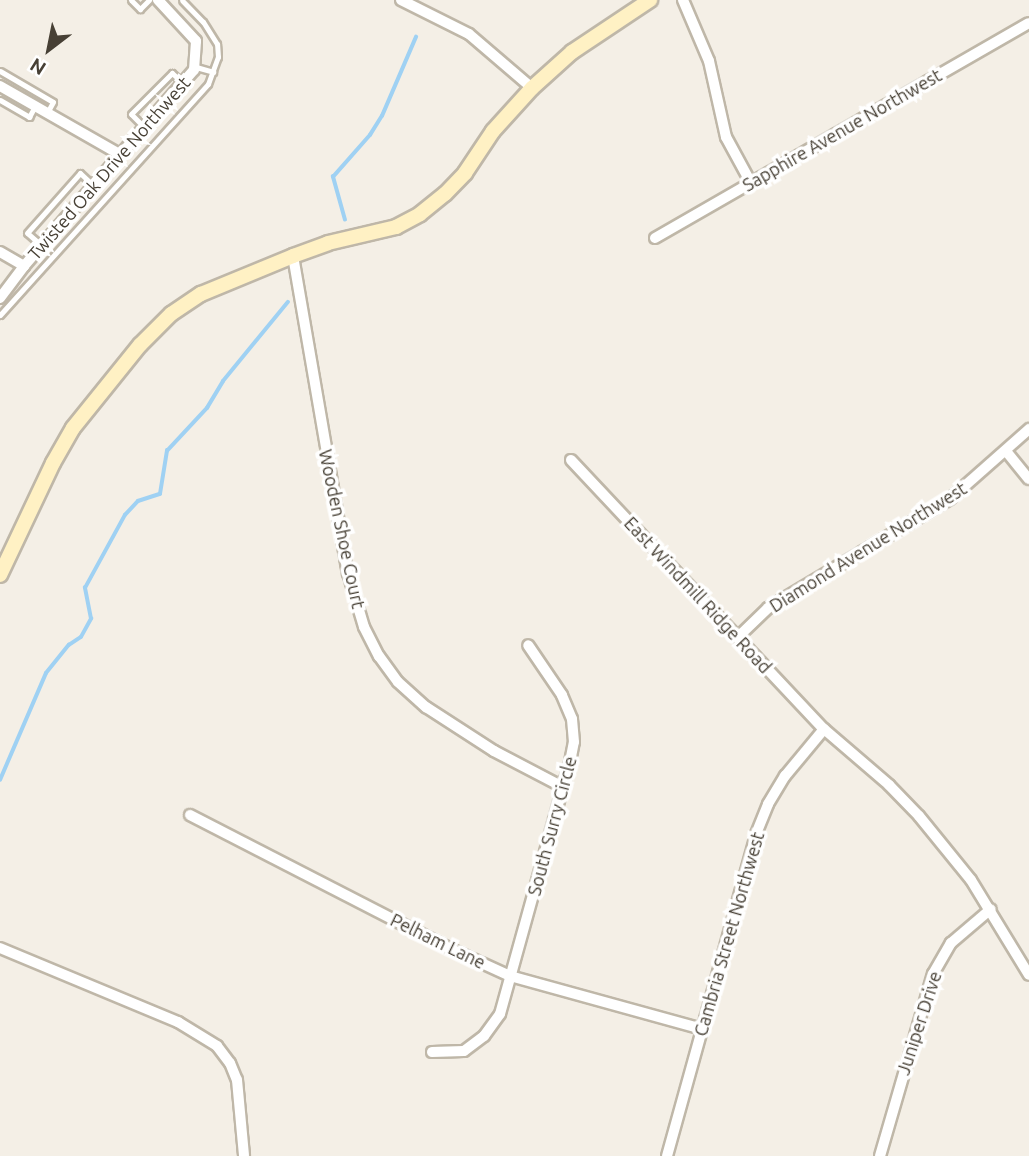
<!DOCTYPE html>
<html>
<head>
<meta charset="utf-8">
<style>
	body { margin:0 }
	#map { position:relative; width:1029px; height:1156px; overflow:hidden; background:#f4efe6; font-family:Ubuntu,sans-serif }
	div>[style] { position:absolute }
	[style*='--x'] { left:calc(var(--x)*1px); top:calc(var(--y)*1px); width:calc(var(--w)*1px); rotate:calc(var(--a)*1deg) }
	.stream>* { height:3.5px; margin:-1.75px; padding:0 1.75px; transform-origin:1.75px; border-radius:1.75px; background:#9fd1f3 }
	.roads { filter:drop-shadow(2px 0 #bfb7a8) drop-shadow(-2px 0 #bfb7a8) drop-shadow(0 2px #bfb7a8) drop-shadow(0 -2px #bfb7a8) }
	.lane>* { height:5px; margin:-2.5px; padding:0 2.5px; transform-origin:2.5px; border-radius:2.5px; background:#fff }
	.street>* { height:10px; margin:-5px; padding:0 5px; transform-origin:5px; border-radius:5px; background:#fff }
	.secondary>* { height:14px; margin:-7px; padding:0 7px; transform-origin:7px; border-radius:7px; background:#fff1c4 }
	span { translate:-50% -50%; white-space:nowrap; text-align:center; line-height:1.15; -webkit-text-stroke:7px #fff; paint-order:stroke }
	.street-label { font-size:18px; color:#474035 }
	.north { position:absolute; left:14px; top:14px; width:70px; height:70px; -webkit-text-stroke:5px #fff; paint-order:stroke; rotate:212deg; font-size:19px; font-weight:700; line-height:28px; text-align:center; color:#474035 }
	.north::after { content:''; display:block; margin:auto; width:24px; height:32px; background:#474035; clip-path:polygon(50% 0,100% 100%,50% 72%,0 100%) }
</style>
</head>
<body>
<div id="map">
	<div class="stream">
		<i style="--x:345;--y:220;--w:45;--a:-105.6"></i>
		<i style="--x:333;--y:177;--w:56;--a:-48.6"></i>
		<i style="--x:370;--y:135;--w:22;--a:-58"></i>
		<i style="--x:382;--y:116;--w:86;--a:-66.7"></i>
		<i style="--x:0;--y:780;--w:116;--a:-66.7"></i>
		<i style="--x:46;--y:673;--w:36;--a:-51"></i>
		<i style="--x:69;--y:645;--w:14;--a:-34"></i>
		<i style="--x:81;--y:637;--w:21;--a:-61"></i>
		<i style="--x:91;--y:619;--w:32;--a:-101"></i>
		<i style="--x:85;--y:588;--w:83;--a:-61.3"></i>
		<i style="--x:125;--y:515;--w:19;--a:-47"></i>
		<i style="--x:138;--y:501;--w:23;--a:-18"></i>
		<i style="--x:160;--y:494;--w:44;--a:-80.8"></i>
		<i style="--x:167;--y:451;--w:59;--a:-47.1"></i>
		<i style="--x:207;--y:408;--w:31;--a:-59"></i>
		<i style="--x:223;--y:381;--w:102;--a:-50.6"></i>
	</div>
	<div class="roads">
		<div class="lane">
			<i style="--x:131;--y:0;--w:13;--a:45"></i>
			<i style="--x:140;--y:9;--w:13;--a:-45"></i>
			<i style="--x:196;--y:67;--w:18;--a:16"></i>
			<i style="--x:0;--y:71;--w:61;--a:30.3"></i>
			<i style="--x:53;--y:102;--w:13;--a:119"></i>
			<i style="--x:0;--y:100;--w:34;--a:30"></i>
			<i style="--x:29;--y:117;--w:13;--a:-61"></i>
			<i style="--x:144;--y:127;--w:18;--a:-135"></i>
			<i style="--x:131;--y:114;--w:58;--a:-45"></i>
			<i style="--x:172;--y:73;--w:16;--a:43"></i>
			<i style="--x:41;--y:245;--w:18;--a:-139"></i>
			<i style="--x:27;--y:233;--w:80;--a:-48.5"></i>
			<i style="--x:80;--y:173;--w:18;--a:43"></i>
			<i style="--x:0;--y:315;--w:311;--a:-48"></i>
			<i style="--x:208;--y:84;--w:29;--a:-70"></i>
			<i style="--x:218;--y:57;--w:13;--a:-94"></i>
			<i style="--x:217;--y:44;--w:26;--a:-122"></i>
			<i style="--x:203;--y:22;--w:30;--a:-134"></i>
		</div>
		<div class="street">
			<i style="--x:401;--y:0;--w:76;--a:26.6"></i>
			<i style="--x:469;--y:34;--w:83;--a:40.6"></i>
			<i style="--x:683;--y:0;--w:66;--a:66.9"></i>
			<i style="--x:709;--y:61;--w:78;--a:77.4"></i>
			<i style="--x:726;--y:137;--w:52;--a:61.5"></i>
			<i style="--x:0;--y:86;--w:137;--a:29.7"></i>
			<i style="--x:655;--y:238;--w:431;--a:-29.9"></i>
			<i style="--x:0;--y:252;--w:28;--a:30"></i>
			<i style="--x:293;--y:256;--w:322;--a:80.2"></i>
			<i style="--x:348;--y:573;--w:56;--a:73.5"></i>
			<i style="--x:364;--y:627;--w:33;--a:63"></i>
			<i style="--x:379;--y:656;--w:32;--a:54"></i>
			<i style="--x:398;--y:682;--w:38;--a:42"></i>
			<i style="--x:426;--y:707;--w:81;--a:32.9"></i>
			<i style="--x:494;--y:751;--w:78;--a:27.6"></i>
			<i style="--x:0;--y:298;--w:40;--a:-53"></i>
			<i style="--x:24;--y:266;--w:259;--a:-49.1"></i>
			<i style="--x:194;--y:70;--w:29;--a:-86"></i>
			<i style="--x:196;--y:41;--w:56;--a:-132.8"></i>
			<i style="--x:1006;--y:451;--w:36;--a:51"></i>
			<i style="--x:571;--y:460;--w:369;--a:46.8"></i>
			<i style="--x:824;--y:729;--w:86;--a:40.7"></i>
			<i style="--x:889;--y:785;--w:43;--a:45.9"></i>
			<i style="--x:919;--y:816;--w:82;--a:50.9"></i>
			<i style="--x:971;--y:880;--w:111;--a:58.6"></i>
			<i style="--x:738;--y:637;--w:42;--a:-44"></i>
			<i style="--x:768;--y:608;--w:212;--a:-30.9"></i>
			<i style="--x:950;--y:499;--w:106;--a:-41.5"></i>
			<i style="--x:190;--y:815;--w:293;--a:27.2"></i>
			<i style="--x:451;--y:949;--w:65;--a:24.6"></i>
			<i style="--x:510;--y:976;--w:199;--a:15.4"></i>
			<i style="--x:0;--y:948;--w:193;--a:22.6"></i>
			<i style="--x:178;--y:1022;--w:46;--a:31.6"></i>
			<i style="--x:217;--y:1046;--w:21;--a:53"></i>
			<i style="--x:230;--y:1063;--w:18;--a:68"></i>
			<i style="--x:237;--y:1080;--w:76;--a:84.7"></i>
			<i style="--x:432;--y:1052;--w:32;--a:-2"></i>
			<i style="--x:464;--y:1051;--w:25;--a:-37"></i>
			<i style="--x:484;--y:1036;--w:27;--a:-54"></i>
			<i style="--x:500;--y:1014;--w:262;--a:-74.5"></i>
			<i style="--x:570;--y:762;--w:20;--a:-79"></i>
			<i style="--x:574;--y:742;--w:23;--a:-95"></i>
			<i style="--x:572;--y:719;--w:26;--a:-113"></i>
			<i style="--x:562;--y:695;--w:60;--a:-124.2"></i>
			<i style="--x:667;--y:1156;--w:334;--a:-74.5"></i>
			<i style="--x:756;--y:834;--w:32;--a:-68"></i>
			<i style="--x:768;--y:804;--w:33;--a:-59"></i>
			<i style="--x:785;--y:776;--w:61;--a:-50.3"></i>
			<i style="--x:880;--y:1156;--w:190;--a:-73.8"></i>
			<i style="--x:933;--y:974;--w:36;--a:-60"></i>
			<i style="--x:951;--y:943;--w:52;--a:-40.4"></i>
		</div>
		<div class="secondary">
			<i style="--x:0;--y:575;--w:124;--a:-64.7"></i>
			<i style="--x:53;--y:463;--w:40;--a:-60.3"></i>
			<i style="--x:73;--y:428;--w:107;--a:-51.1"></i>
			<i style="--x:140;--y:345;--w:44;--a:-45"></i>
			<i style="--x:171;--y:314;--w:36;--a:-34"></i>
			<i style="--x:201;--y:294;--w:100;--a:-22.4"></i>
			<i style="--x:293;--y:256;--w:37;--a:-20"></i>
			<i style="--x:328;--y:243;--w:70;--a:-13.2"></i>
			<i style="--x:396;--y:227;--w:27;--a:-28"></i>
			<i style="--x:420;--y:214;--w:32;--a:-39"></i>
			<i style="--x:445;--y:194;--w:29;--a:-46"></i>
			<i style="--x:465;--y:173;--w:50;--a:-56.3"></i>
			<i style="--x:493;--y:131;--w:58;--a:-47.8"></i>
			<i style="--x:532;--y:88;--w:54;--a:-42"></i>
			<i style="--x:572;--y:52;--w:94;--a:-33.7"></i>
		</div>
	</div>
	<div class="street-label">
		<span style="left:842px;top:130px;rotate:-30deg">Sapphire Avenue Northwest</span>
		<span style="left:109px;top:168px;rotate:-49deg">Twisted Oak Drive Northwest</span>
		<span style="left:342px;top:529px;rotate:78deg">Wooden Shoe Court</span>
		<span style="left:868px;top:547px;rotate:-32deg">Diamond Avenue Northwest</span>
		<span style="left:698px;top:595px;rotate:47deg">East Windmill Ridge Road</span>
		<span style="left:552px;top:826px;rotate:-75deg">South Surry Circle</span>
		<span style="left:729px;top:934px;rotate:-74deg">Cambria Street Northwest</span>
		<span style="left:438px;top:941px;rotate:26deg">Pelham Lane</span>
		<span style="left:919px;top:1023px;rotate:-72deg">Juniper Drive</span>
	</div>
	<div class="north">N</div>
</div>
</body>
</html>
